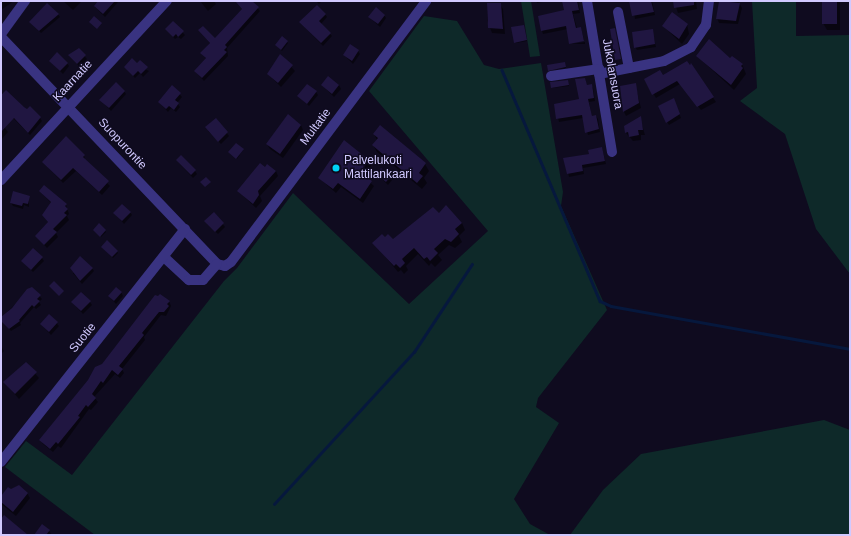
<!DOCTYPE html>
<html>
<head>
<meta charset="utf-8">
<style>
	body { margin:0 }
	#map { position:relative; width:851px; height:536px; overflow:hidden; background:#0f0b1f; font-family:Helvetica,sans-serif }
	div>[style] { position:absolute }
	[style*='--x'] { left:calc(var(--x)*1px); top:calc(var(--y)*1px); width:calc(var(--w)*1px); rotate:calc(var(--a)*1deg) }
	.green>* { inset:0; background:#0e2929 }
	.shadow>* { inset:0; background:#0007 }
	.stream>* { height:2.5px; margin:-1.25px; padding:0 1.25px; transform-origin:1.25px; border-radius:1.25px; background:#06183d }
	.building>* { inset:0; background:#201641 }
	.minor>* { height:10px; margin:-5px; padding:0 5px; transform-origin:5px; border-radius:5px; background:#393381 }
	.dots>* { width:11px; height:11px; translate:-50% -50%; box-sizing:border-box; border:2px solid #0f0b1f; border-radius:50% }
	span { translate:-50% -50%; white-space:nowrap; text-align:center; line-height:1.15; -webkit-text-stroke:3px #0f0b1f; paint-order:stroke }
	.street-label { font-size:12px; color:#d1c9ff }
	.poi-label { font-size:12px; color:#d1c9ff }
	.left { translate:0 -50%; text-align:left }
	.frame { position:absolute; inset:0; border:2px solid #d1c9ff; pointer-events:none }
</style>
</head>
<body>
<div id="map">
	<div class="green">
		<i style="clip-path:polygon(521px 1px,531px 1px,540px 56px,530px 57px)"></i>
		<i style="clip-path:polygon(752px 1px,796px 1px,796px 36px,850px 35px,850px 274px,816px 229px,785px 134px,740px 101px,757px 88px)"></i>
		<i style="clip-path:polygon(424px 16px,457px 21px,484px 65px,499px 69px,541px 63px,563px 192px,561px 206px,607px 310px,538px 398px,536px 407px,559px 423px,514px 499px,530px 524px,550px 535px,95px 535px,5px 467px,26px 441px,72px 475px,224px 281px,237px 268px,293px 193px,409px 304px,488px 231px,369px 91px)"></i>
		<i style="clip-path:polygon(824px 420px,850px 430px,850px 535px,570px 535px,603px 490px,641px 454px)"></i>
	</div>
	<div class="shadow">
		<i style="clip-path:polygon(1px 1px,14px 1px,1px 10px)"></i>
		<i style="clip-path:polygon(63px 1px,82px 1px,73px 10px)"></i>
		<i style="clip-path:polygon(100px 1px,118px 1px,118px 2px,105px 17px,95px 7px)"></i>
		<i style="clip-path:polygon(200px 1px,214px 1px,216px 4px,208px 11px)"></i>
		<i style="clip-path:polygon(235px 1px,253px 3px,260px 11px,227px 48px,228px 56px,204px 81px,195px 71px,206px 59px,202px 53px,210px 43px,200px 31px,215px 39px,243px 10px)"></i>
		<i style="clip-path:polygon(316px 1px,322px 1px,319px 4px)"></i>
		<i style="clip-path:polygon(536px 1px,548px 1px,537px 3px)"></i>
		<i style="clip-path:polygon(563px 1px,578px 1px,580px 13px,573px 14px,577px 28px,581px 28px,584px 40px,570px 43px,568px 29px,543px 34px,542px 31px,565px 11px)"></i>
		<i style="clip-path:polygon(632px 1px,652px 1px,655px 15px,635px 19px)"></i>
		<i style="clip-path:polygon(674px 1px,696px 1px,697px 9px,678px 13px)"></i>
		<i style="clip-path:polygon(719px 1px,738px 1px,742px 8px,738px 24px,719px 23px,717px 18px)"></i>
		<i style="clip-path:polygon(823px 1px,840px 1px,840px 30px,827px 30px,823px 23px)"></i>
		<i style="clip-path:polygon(487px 4px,500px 4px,503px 9px,505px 34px,492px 33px,487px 20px)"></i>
		<i style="clip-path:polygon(58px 14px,60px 17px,41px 33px,31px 22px)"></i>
		<i style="clip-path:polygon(325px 14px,327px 17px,321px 24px,332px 36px,323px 46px,301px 23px)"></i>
		<i style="clip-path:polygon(384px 15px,386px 18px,380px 27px,369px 17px)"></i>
		<i style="clip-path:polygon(173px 22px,185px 35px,181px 39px,178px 37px,175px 39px,166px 29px)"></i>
		<i style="clip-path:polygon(687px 24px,689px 34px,682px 44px,663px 26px)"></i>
		<i style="clip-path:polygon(524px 27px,527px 41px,516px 43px,515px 42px)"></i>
		<i style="clip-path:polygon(652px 30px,656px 47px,637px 50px,635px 47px)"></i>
		<i style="clip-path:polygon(282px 38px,288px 43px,282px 51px,276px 45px)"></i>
		<i style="clip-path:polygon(585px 42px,585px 44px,571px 44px)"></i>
		<i style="clip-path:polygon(78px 49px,87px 59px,80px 67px,69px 56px)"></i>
		<i style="clip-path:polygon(358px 51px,360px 54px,353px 64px,344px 55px)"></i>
		<i style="clip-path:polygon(280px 55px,295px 71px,281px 87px,268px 74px)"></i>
		<i style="clip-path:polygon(697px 56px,742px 64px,746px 74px,734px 90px)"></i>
		<i style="clip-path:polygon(50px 61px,67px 63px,69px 66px,63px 74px)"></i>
		<i style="clip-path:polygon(565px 64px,566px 68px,549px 70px)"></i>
		<i style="clip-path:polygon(691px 64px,716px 102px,701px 110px,680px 84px,656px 98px,645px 80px,663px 76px)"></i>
		<i style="clip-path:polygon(137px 65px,149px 71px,143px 77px,140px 73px,135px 78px,125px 67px)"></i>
		<i style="clip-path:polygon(585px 79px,587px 86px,591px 85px,593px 88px,595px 101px,589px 102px,592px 117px,596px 116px,598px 119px,600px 132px,588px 135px,583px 118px,559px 122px,555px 105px,580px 100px)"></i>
		<i style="clip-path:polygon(568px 82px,569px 86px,552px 88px,551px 83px)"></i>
		<i style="clip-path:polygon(635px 84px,641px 108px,626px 116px,624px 112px)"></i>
		<i style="clip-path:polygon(322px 85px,339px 85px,341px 89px,334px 97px)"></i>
		<i style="clip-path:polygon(173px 87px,182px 97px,177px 103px,180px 107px,176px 112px,171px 108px,168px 112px,159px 102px)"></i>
		<i style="clip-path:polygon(124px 91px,126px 94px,111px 111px,101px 100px)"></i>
		<i style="clip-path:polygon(1px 92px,40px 118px,42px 121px,30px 135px,1px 106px)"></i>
		<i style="clip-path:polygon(316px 92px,318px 95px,309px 106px,299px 96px)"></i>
		<i style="clip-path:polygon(673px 99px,681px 118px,669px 125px,667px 122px)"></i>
		<i style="clip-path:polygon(640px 118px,645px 135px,641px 135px,641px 140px,633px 141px,626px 133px,633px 130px,626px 133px,625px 127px)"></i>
		<i style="clip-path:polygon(216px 119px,229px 136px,221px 144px,208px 131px)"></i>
		<i style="clip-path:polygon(1px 123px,8px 132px,1px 140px)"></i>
		<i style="clip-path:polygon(301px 125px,303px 130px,283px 158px,270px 149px,267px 144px)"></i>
		<i style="clip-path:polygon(374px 134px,425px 164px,429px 171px,424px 178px,427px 183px,422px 189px,377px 152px,373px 145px,377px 140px)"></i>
		<i style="clip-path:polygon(602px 148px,606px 164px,583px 168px,584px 174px,569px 177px,565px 159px,590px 154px)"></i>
		<i style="clip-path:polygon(243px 150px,237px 159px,229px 152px)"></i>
		<i style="clip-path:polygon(84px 155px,85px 161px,110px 186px,102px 195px,76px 171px,63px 183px,43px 162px)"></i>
		<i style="clip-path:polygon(181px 157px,195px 171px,197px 174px,193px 178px,179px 163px,177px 160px)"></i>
		<i style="clip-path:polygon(368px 161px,371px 166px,363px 176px,374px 186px,363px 203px,341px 187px,336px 193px,319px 178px)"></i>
		<i style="clip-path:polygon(265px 168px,276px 171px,278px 176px,260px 196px,262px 201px,256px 208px,238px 191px)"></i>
		<i style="clip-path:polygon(377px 174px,390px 177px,392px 180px,388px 185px)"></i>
		<i style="clip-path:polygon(40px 191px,66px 205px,69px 214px,67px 216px,69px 220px,56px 233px,58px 237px,47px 248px,36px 236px,49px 223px,43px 215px,51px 203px)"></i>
		<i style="clip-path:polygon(29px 197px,29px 207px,24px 205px,23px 209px,13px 206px,11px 203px)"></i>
		<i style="clip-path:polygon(130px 212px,132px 215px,124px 224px,115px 213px)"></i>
		<i style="clip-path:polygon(214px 213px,225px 227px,218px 234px,207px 224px)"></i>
		<i style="clip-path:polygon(439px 214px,462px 223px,465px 230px,459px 236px,462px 242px,455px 248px,449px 245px,438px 255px,442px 260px,435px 267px,431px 263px,429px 266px,418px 254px,406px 266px,408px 270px,404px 274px,401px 270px,398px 272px,374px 243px,385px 239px,393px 241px)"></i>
		<i style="clip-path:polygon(99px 225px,106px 232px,101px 237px,95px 231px)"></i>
		<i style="clip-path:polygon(103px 248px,117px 251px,118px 253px,113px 258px)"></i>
		<i style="clip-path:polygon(42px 258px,44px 261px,33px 272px,22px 261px)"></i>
		<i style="clip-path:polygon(92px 268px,94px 271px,82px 284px,73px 273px)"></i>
		<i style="clip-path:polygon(32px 288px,42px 299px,39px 302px,41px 305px,36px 309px,34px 307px,20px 323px,21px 325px,11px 331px,2px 321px,3px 316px)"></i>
		<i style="clip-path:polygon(121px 292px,123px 296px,116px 304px,109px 296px)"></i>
		<i style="clip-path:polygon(169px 301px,171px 306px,166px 316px,161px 315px,144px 337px,145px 340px,122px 369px,124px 373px,120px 378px,115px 374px,94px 397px,98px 402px,91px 410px,89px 409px,61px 448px,58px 446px,53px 452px,43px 444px,41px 440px,103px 365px)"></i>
		<i style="clip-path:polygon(72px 302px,90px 302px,92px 305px,83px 314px)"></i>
		<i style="clip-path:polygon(49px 315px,59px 326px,51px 335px,41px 324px)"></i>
		<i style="clip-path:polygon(1px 346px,4px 351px,1px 354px)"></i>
		<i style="clip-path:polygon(26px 363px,39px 378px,19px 399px,4px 382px)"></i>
		<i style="clip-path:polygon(27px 493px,30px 498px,16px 516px,1px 504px,1px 494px)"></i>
		<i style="clip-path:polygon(43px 526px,49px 531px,52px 535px,35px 535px)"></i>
	</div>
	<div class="stream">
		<i style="--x:502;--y:70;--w:251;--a:67"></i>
		<i style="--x:600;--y:301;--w:12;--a:24"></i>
		<i style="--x:611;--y:306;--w:243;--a:10.2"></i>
		<i style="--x:274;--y:504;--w:207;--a:-47.4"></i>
		<i style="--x:414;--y:352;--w:105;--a:-56.6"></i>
	</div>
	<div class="building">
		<i style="clip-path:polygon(98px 1px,115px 1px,103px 14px,94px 6px)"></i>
		<i style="clip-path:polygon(235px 1px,252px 1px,259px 7px,225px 45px,227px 47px,224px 50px,227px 52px,202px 78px,194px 71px,206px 58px,200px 53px,210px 43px,198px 30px,203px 26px,215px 38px,242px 9px)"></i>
		<i style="clip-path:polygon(562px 1px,577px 1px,579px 10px,572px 11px,576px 28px,581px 27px,584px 41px,569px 44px,566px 26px,541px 31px,538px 16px,564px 10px)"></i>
		<i style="clip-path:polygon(629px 1px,651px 1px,654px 12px,632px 16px)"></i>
		<i style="clip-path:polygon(673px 1px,694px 1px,694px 5px,674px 8px)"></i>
		<i style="clip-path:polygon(719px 1px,740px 3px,736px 21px,716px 19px)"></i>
		<i style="clip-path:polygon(822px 1px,837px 1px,837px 24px,822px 24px)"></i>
		<i style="clip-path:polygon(47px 3px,59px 14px,39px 31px,29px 22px)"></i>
		<i style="clip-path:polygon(487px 3px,501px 3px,503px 29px,488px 28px)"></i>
		<i style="clip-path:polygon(317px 5px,326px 14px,319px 21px,331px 33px,321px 43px,299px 22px)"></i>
		<i style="clip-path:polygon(376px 7px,385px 15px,378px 24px,368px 17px)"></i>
		<i style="clip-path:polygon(672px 12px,688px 24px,679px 39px,662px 26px)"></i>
		<i style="clip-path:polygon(94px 16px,102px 23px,97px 29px,89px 22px)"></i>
		<i style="clip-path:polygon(173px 21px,184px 31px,178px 37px,176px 34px,173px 37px,165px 29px)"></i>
		<i style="clip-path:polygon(524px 25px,527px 40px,514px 43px,511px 27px)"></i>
		<i style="clip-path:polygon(615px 28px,621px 59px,615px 60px,610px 29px)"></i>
		<i style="clip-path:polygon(653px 29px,655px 44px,634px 48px,632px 32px)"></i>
		<i style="clip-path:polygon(282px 36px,288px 41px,281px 50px,275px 45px)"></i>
		<i style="clip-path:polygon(709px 39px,730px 58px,732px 56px,743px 64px,741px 66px,743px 68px,731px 85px,696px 56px)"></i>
		<i style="clip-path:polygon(350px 44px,359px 50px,352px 61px,343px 55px)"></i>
		<i style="clip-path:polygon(79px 48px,86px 55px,77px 64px,68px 55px)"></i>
		<i style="clip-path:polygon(57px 52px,68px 63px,60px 71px,49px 61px)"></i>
		<i style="clip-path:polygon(280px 54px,293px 65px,278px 83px,267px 74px)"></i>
		<i style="clip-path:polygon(132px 58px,137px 63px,140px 60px,148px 67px,141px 74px,138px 71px,133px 76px,124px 67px)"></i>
		<i style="clip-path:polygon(687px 61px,690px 65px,691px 63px,714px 97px,697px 107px,677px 81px,652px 95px,644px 79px,660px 70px,663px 75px)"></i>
		<i style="clip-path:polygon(565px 62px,566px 67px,548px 71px,547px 65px)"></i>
		<i style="clip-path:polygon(328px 76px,339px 85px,332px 94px,321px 85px)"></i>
		<i style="clip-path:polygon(585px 78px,587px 85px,592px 84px,594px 98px,588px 99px,592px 116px,596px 115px,599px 129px,585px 133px,582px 115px,556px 119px,554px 104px,579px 99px,575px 79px)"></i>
		<i style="clip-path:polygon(568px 80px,569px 85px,551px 88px,550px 82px)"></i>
		<i style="clip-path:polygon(116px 82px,125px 91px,109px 108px,99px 100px)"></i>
		<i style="clip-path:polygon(636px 83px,639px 103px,623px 112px,620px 86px)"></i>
		<i style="clip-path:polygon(307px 84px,317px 91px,307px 104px,297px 96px)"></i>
		<i style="clip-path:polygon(172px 85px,181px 93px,175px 100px,179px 103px,174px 110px,169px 106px,166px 109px,158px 102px)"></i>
		<i style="clip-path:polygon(6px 90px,24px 107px,27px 109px,30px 106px,41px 117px,28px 133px,14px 118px,1px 132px,1px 95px)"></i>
		<i style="clip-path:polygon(674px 98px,680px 114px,666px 123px,658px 106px)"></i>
		<i style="clip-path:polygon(288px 114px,301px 125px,280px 154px,266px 144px)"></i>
		<i style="clip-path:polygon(641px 116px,643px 130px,638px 130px,639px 135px,629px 137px,628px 132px,625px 133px,624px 126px)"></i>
		<i style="clip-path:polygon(216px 118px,228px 132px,218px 142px,205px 127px)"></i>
		<i style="clip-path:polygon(380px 125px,426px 163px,419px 173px,423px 176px,417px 183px,372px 145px,378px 138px,373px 134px)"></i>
		<i style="clip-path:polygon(66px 136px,85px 155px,83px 157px,109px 181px,99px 192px,73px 168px,61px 180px,42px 162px)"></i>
		<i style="clip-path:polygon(344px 140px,369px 160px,360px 172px,372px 181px,360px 199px,338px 183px,333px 189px,318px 178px)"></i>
		<i style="clip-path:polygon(236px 143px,244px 149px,236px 159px,228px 152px)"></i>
		<i style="clip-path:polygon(602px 147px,605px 161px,582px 165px,583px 171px,567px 174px,563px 158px,589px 154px,588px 150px)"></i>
		<i style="clip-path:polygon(181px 155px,196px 170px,191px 175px,176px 160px)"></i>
		<i style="clip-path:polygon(260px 163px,265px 167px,267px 164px,276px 171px,258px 191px,259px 195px,253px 204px,237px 191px)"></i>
		<i style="clip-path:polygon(381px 168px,390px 177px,386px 182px,376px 174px)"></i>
		<i style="clip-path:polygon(206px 177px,211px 182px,205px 187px,200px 182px)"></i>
		<i style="clip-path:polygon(44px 185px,67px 204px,65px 206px,68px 209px,64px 213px,67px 215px,53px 229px,57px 232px,44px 245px,35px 236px,48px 222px,42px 215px,51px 202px,39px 191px)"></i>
		<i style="clip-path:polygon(13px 191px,30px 196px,28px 204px,23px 203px,22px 206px,10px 203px)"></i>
		<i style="clip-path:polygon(122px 204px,131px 212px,122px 221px,113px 213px)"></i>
		<i style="clip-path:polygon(446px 205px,462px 223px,455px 229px,459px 234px,451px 242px,445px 239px,434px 249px,438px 253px,430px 261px,427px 257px,424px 259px,414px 248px,402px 259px,405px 263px,400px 268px,396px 264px,394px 266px,372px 243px,382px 234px,385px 237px,388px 234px,393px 239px,433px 207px,439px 213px)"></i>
		<i style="clip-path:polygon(214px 212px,224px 223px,215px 232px,204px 221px)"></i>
		<i style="clip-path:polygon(99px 223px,106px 230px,100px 237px,93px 230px)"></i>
		<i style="clip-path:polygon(107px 240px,118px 251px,112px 257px,101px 247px)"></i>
		<i style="clip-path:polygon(33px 248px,43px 257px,31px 270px,21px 261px)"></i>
		<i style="clip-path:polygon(80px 256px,93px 268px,80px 281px,70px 268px)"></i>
		<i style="clip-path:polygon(54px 281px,64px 291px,59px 296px,49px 286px)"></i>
		<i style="clip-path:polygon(32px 287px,41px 295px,37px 299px,40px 301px,34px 307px,32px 305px,19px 320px,20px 321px,9px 329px,1px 321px,1px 317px,12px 308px,27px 289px)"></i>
		<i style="clip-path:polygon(116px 287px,122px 292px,114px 301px,108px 296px)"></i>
		<i style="clip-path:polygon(81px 292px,91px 301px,81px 311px,71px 302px)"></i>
		<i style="clip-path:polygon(160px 294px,170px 301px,167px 304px,169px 306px,164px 312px,159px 312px,142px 333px,144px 335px,119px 366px,123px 369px,118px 375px,112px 370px,103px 383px,101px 381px,92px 394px,96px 398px,88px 407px,86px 405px,78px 416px,80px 417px,58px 444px,56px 442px,50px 449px,39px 440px,88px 380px,95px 367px,102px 364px,155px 295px,158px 296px)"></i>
		<i style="clip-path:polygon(49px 314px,58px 322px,49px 332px,40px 324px)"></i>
		<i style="clip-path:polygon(26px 362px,37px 372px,15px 394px,3px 382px)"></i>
		<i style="clip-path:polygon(19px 485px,28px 493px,13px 512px,1px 502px,1px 496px,8px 487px,11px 489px)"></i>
		<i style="clip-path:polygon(4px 515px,28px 535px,1px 535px,1px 519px)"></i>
		<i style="clip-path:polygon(42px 524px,50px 530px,46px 535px,34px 535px)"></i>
	</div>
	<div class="minor">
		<i style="--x:587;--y:1;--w:153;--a:80.6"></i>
		<i style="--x:618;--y:12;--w:57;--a:78.9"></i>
		<i style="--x:1;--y:34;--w:41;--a:-54"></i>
		<i style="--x:1;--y:37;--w:313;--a:46.4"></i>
		<i style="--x:217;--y:264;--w:8;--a:14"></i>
		<i style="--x:225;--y:266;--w:7;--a:-34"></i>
		<i style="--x:231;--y:262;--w:326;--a:-53.2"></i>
		<i style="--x:599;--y:74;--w:66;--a:-11.3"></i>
		<i style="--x:664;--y:61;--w:30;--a:-27"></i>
		<i style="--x:691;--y:47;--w:27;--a:-56"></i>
		<i style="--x:706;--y:25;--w:24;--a:-83"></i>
		<i style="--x:551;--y:76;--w:49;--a:-8.3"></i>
		<i style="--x:1;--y:180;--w:244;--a:-47.2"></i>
		<i style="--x:164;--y:257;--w:34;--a:43"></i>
		<i style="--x:189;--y:280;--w:14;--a:0"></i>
		<i style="--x:203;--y:280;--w:21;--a:-49"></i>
		<i style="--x:1;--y:462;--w:297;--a:-51.7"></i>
	</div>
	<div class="dots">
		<i style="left:336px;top:168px;background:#00d2f4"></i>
	</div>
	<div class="street-label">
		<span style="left:612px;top:74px;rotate:80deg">Jukolansuora</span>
		<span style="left:73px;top:81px;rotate:-47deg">Kaarnatie</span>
		<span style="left:316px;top:127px;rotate:-53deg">Multatie</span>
		<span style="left:122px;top:144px;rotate:47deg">Suopurontie</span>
		<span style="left:83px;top:338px;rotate:-51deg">Suotie</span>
	</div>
	<div class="poi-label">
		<span class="left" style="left:344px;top:168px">Palvelukoti<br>Mattilankaari</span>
	</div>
	<div class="frame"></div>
</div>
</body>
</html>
